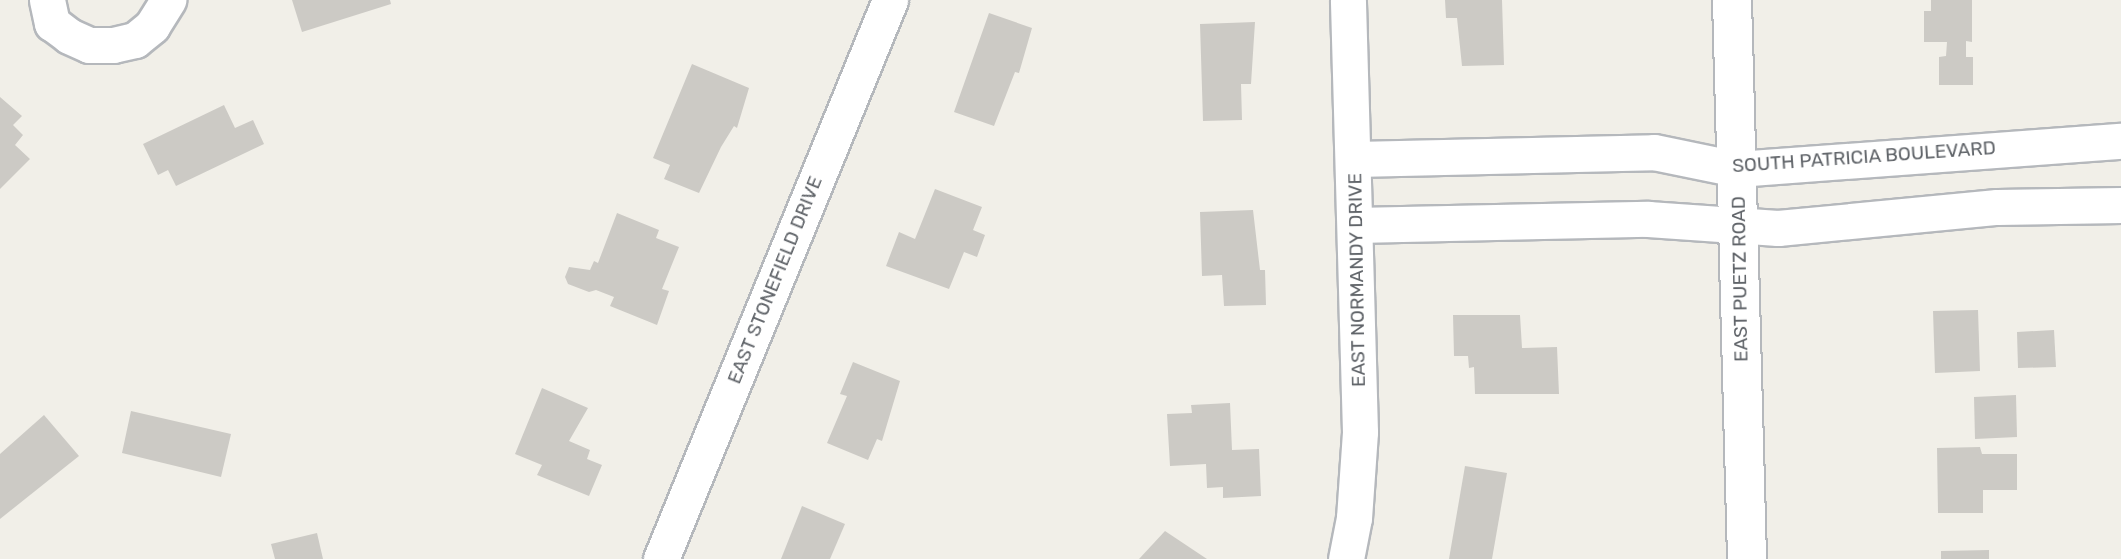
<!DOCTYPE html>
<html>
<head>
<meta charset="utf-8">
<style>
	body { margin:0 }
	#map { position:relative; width:2121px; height:559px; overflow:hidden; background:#f1efe8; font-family:Rubik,sans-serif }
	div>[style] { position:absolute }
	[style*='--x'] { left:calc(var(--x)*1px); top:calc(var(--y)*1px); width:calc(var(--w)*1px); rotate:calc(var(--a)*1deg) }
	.building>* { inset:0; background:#cccac5 }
	.roads { filter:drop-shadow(2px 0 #b5b8bc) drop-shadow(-2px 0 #b5b8bc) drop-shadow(0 2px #b5b8bc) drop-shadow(0 -2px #b5b8bc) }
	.street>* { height:35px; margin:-17.5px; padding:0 17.5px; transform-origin:17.5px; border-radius:17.5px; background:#fff }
	.secondary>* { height:38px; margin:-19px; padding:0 19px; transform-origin:19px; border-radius:19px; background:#fff }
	span { translate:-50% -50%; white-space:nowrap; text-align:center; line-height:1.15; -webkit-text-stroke:5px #fff; paint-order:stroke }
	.street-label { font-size:19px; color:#5f6368 }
</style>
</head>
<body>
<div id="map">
	<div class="building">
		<i style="clip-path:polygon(292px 0,390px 0,391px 4px,302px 32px)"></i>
		<i style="clip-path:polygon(1445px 0,1502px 0,1504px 65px,1462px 66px,1457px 18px,1446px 18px)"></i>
		<i style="clip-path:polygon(1931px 0,1972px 0,1972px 42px,1966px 41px,1966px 57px,1973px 57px,1973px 85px,1939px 85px,1939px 57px,1946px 56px,1947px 42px,1924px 42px,1924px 11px,1931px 11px)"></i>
		<i style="clip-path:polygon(989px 13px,1032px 28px,1019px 73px,1015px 72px,994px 126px,954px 112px)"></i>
		<i style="clip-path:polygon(1255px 22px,1251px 84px,1241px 84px,1242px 120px,1203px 121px,1200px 24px)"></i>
		<i style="clip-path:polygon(692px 64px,749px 88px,737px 128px,734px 126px,721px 147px,699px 193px,664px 179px,670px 165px,653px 158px)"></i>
		<i style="clip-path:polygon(0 97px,22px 116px,13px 125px,23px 135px,15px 145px,30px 159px,0 189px)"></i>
		<i style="clip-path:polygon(224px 105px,235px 128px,253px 120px,264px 144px,176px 186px,168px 170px,158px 175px,143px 144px)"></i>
		<i style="clip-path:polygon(935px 189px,982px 207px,973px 230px,985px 235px,977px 257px,964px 252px,949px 289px,886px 266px,899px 232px,915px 239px)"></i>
		<i style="clip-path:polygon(1253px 210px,1260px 270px,1265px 270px,1266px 305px,1224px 306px,1222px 275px,1202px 276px,1200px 212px)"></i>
		<i style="clip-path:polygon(617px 213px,659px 230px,656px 238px,679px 247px,662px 289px,669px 291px,657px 325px,610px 306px,614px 297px,596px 290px,589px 292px,568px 284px,565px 277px,569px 267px,590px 270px,594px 261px,598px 263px)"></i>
		<i style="clip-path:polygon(1978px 310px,1980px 371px,1935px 373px,1933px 311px)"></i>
		<i style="clip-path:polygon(1453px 315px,1520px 315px,1522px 348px,1557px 347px,1559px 394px,1475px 394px,1474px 367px,1469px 368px,1468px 356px,1454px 356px)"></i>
		<i style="clip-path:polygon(2054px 330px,2056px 367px,2018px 368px,2017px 332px)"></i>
		<i style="clip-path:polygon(853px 362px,900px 381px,882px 441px,877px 439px,868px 460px,827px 443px,847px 396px,840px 394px)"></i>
		<i style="clip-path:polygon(542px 388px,588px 408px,569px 441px,590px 450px,587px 459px,602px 465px,589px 496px,537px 475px,542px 465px,515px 454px)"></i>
		<i style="clip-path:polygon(2016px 395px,2017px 437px,1975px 439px,1974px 397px)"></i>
		<i style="clip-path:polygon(1230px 403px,1232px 450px,1259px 449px,1261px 496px,1223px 498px,1223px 487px,1207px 488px,1206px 464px,1170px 466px,1167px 414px,1192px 413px,1191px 405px)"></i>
		<i style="clip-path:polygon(131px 411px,231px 434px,221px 477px,122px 453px)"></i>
		<i style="clip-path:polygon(44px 415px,79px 456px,0 519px,0 454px)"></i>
		<i style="clip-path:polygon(1980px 447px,1982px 454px,2017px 454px,2017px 490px,1983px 490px,1983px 513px,1938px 513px,1937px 448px)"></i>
		<i style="clip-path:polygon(1465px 466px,1507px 473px,1492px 559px,1449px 559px)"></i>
		<i style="clip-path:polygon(802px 506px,845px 524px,830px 559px,781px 559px)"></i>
		<i style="clip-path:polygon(1165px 531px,1207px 559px,1139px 559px)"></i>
		<i style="clip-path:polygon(317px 533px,323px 559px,275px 559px,271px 544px)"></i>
		<i style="clip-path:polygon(1989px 550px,1989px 559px,1941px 559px,1941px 551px)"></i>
	</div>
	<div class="roads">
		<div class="street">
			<i style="--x:47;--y:0;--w:24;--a:78"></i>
			<i style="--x:52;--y:23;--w:21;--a:37"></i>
			<i style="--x:69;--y:36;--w:22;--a:24"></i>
			<i style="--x:89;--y:45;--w:24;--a:0"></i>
			<i style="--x:113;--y:45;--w:23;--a:-13"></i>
			<i style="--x:135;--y:40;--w:22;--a:-39"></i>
			<i style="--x:152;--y:26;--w:31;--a:-58"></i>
			<i style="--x:1355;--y:159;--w:299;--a:-1.3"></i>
			<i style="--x:1654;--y:152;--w:85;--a:11.6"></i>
			<i style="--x:1737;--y:169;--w:385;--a:-4.2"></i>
			<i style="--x:1355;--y:225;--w:293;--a:-1.2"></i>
			<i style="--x:1648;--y:219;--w:130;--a:4"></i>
			<i style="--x:1778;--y:228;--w:220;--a:-5.5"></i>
			<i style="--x:1997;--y:207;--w:124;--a:-0.9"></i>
			<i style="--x:661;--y:559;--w:604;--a:-67.72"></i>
			<i style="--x:1346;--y:559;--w:42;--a:-79"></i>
			<i style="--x:1354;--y:518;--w:86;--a:-86"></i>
			<i style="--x:1360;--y:432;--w:432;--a:-91.6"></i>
		</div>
		<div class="secondary">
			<i style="--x:1732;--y:0;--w:559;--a:88.46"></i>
		</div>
	</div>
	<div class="street-label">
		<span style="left:1864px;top:157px;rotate:-4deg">SOUTH PATRICIA BOULEVARD</span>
		<span style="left:1740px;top:279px;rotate:-91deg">EAST PUETZ ROAD</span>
		<span style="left:775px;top:280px;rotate:-68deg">EAST STONEFIELD DRIVE</span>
		<span style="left:1357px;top:280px;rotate:-91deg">EAST NORMANDY DRIVE</span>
	</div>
</div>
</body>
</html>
